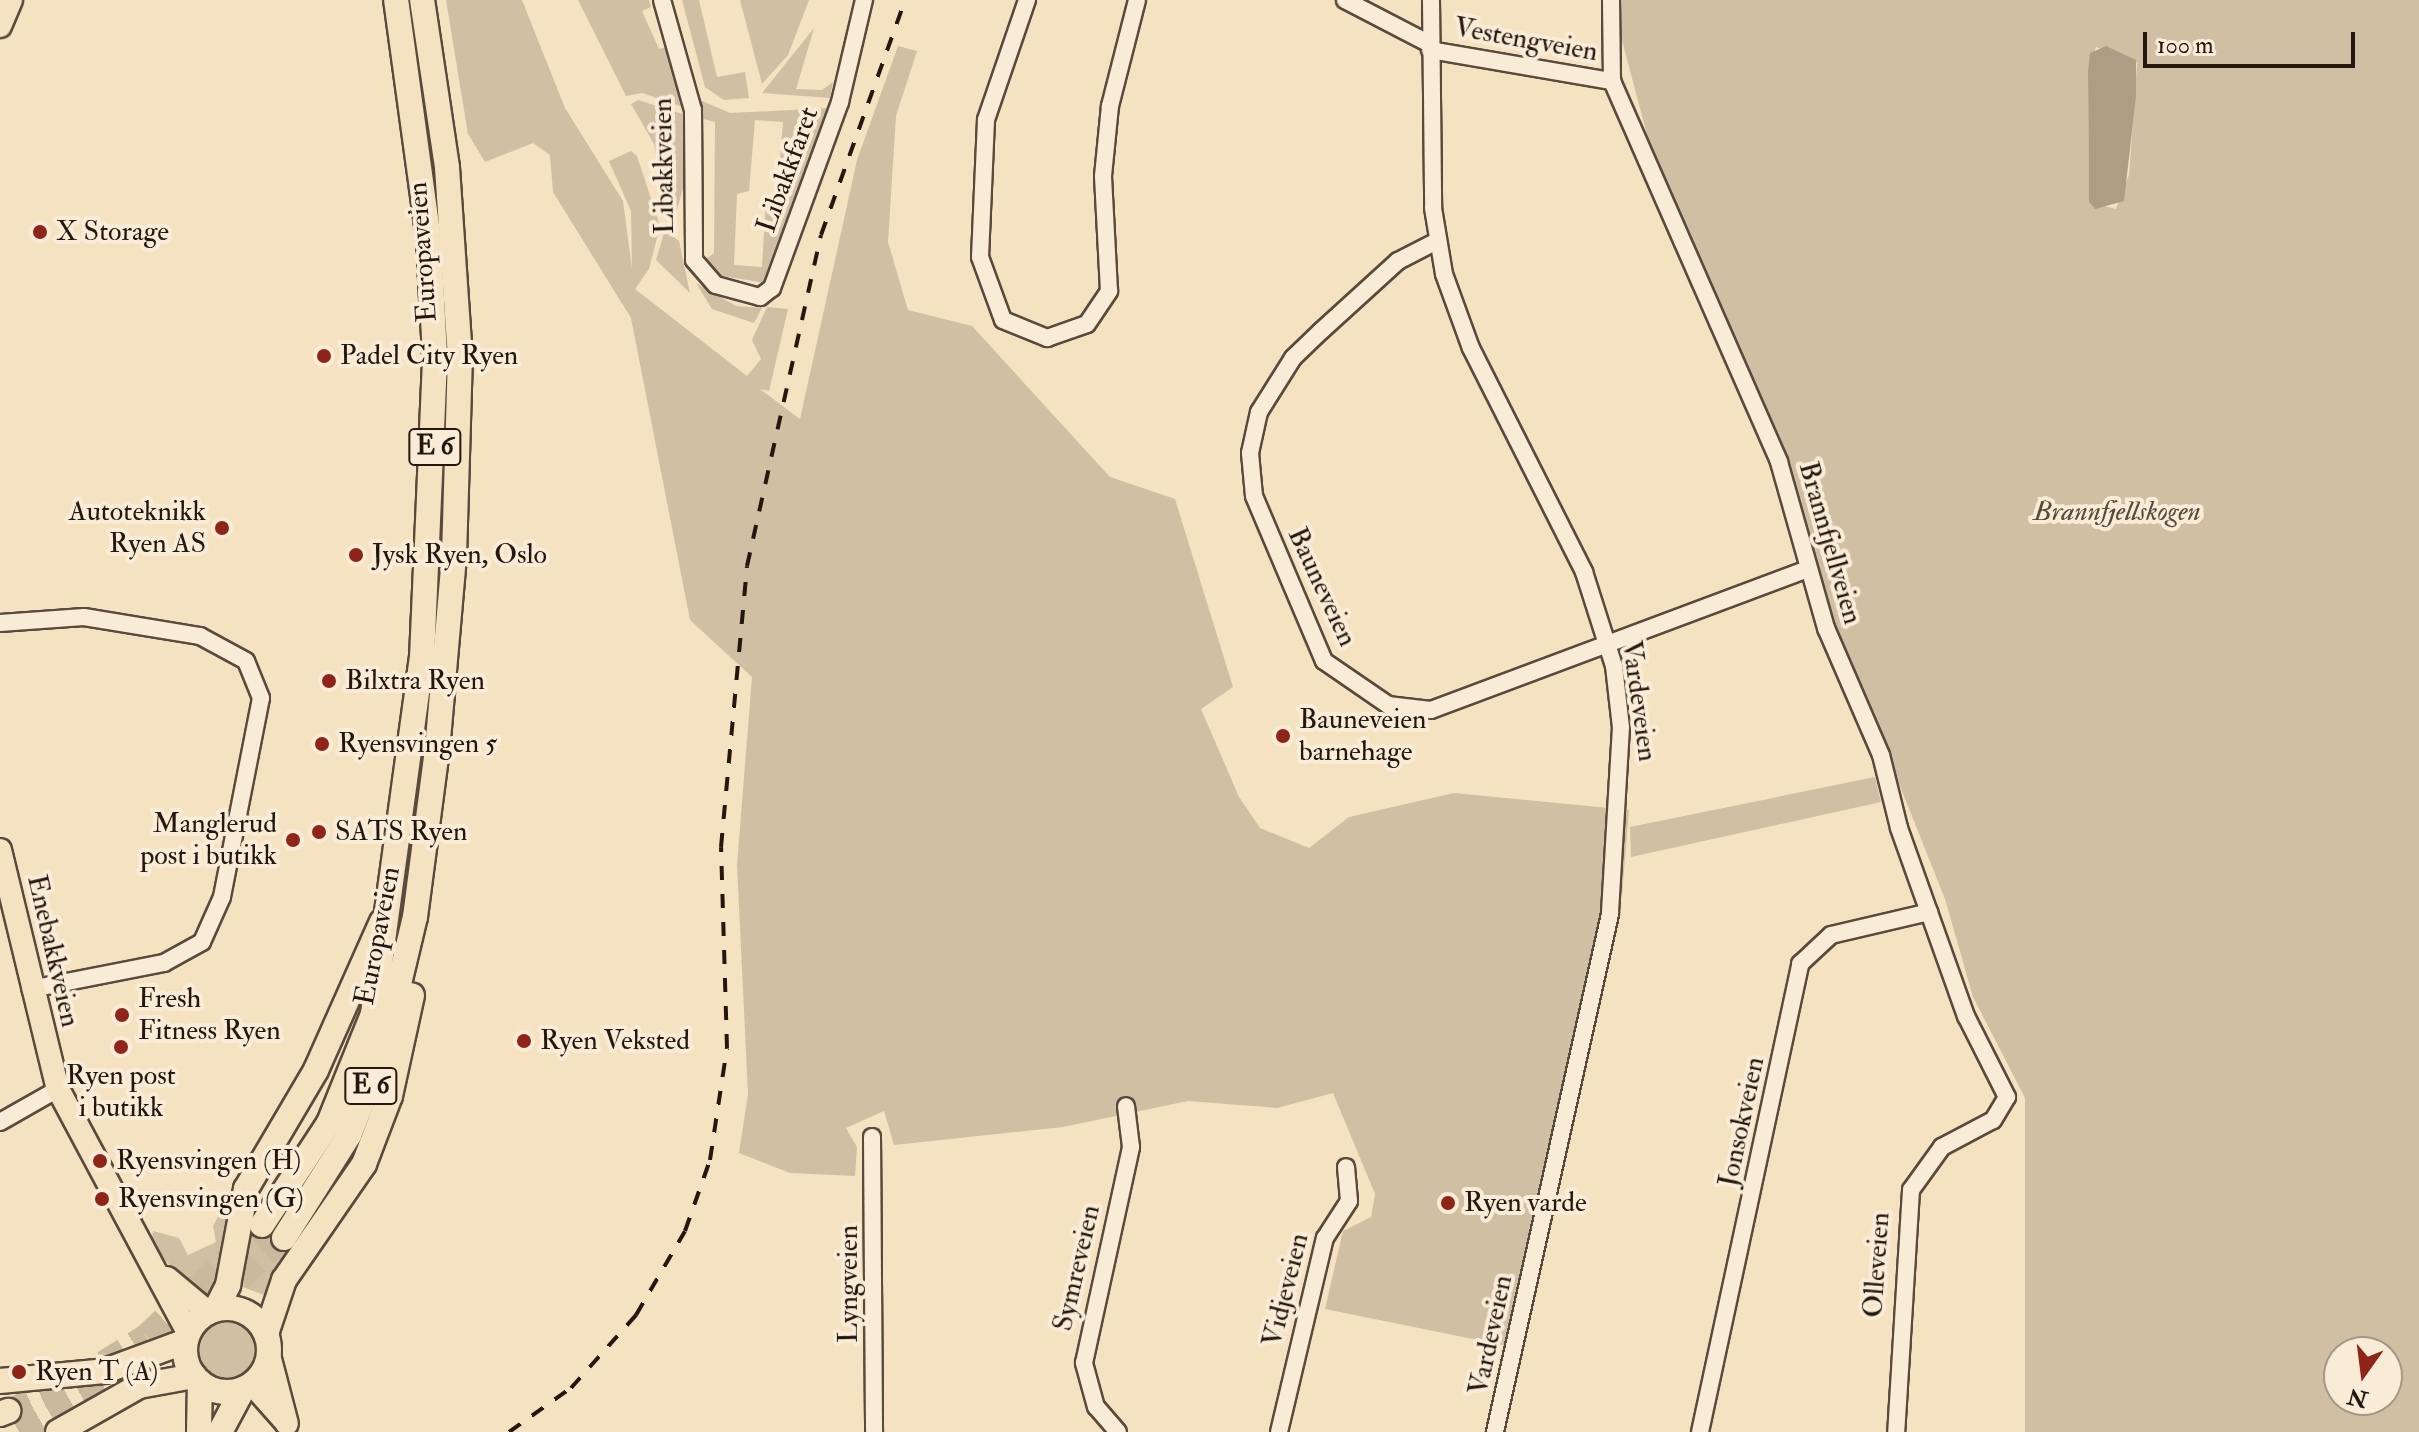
<!DOCTYPE html>
<html>
<head>
<meta charset="utf-8">
<style>
	body { margin:0 }
	#map { position:relative; width:2419px; height:1432px; overflow:hidden; background:#f5e2c1; font-family:"IM FELL Double Pica",serif }
	div>[style] { position:absolute }
	[style*='--x'] { left:calc(var(--x)*1px); top:calc(var(--y)*1px); width:calc(var(--w)*1px); rotate:calc(var(--a)*1deg) }
	.green>* { inset:0; background:#d1bfa3 }
	.round { border-radius:50% }
	.water>* { inset:0; background:#ae9d85 }
	.highway-tunnel>* { height:24px; margin-top:-12px; transform-origin:0; background:repeating-linear-gradient(90deg,#cbb99e 0 24px,transparent 0 36px) }
	.roads { filter:drop-shadow(2px 0 #584a3c) drop-shadow(-2px 0 #584a3c) drop-shadow(0 2px #584a3c) drop-shadow(0 -2px #584a3c) }
	.minor>* { height:16px; margin:-8px; padding:0 8px; transform-origin:8px; border-radius:8px; background:#f8ecd7 }
	.major>* { height:22px; margin:-11px; padding:0 11px; transform-origin:11px; border-radius:11px; background:#f5e2c1 }
	.highway>* { height:24px; margin:-12px; padding:0 12px; transform-origin:12px; border-radius:12px; background:#f5e2c1 }
	.highway>.ring { margin:-12px; padding:0; box-sizing:content-box; background:none; border:24px solid #f5e2c1; border-radius:50% }
	.rail>* { height:4px; margin-top:-2px; transform-origin:0; background:repeating-linear-gradient(90deg,#231710 0 14px,transparent 0 28px) }
	.dots>* { width:22px; height:22px; translate:-50% -50%; box-sizing:border-box; border:4px solid #f8ecd7; border-radius:50% }
	span { translate:-50% -50%; white-space:nowrap; text-align:center; line-height:1.15; -webkit-text-stroke:8px #f8ecd7; paint-order:stroke }
	.shield-label span { padding:2px 6px; background:#f8ecd7; border:2px solid; border-radius:6px; -webkit-text-stroke-width:0 }
	.shield-label { font-size:26px; color:#231710; font-weight:700 }
	.street-label { font-size:28px; color:#231710 }
	.poi-label { font-size:28px; color:#231710 }
	.left { translate:0 -50%; text-align:left }
	.right { translate:-100% -50%; text-align:right }
	.park-label { font-size:28px; color:#57493c; font-style:italic }
	.north { position:absolute; left:2323px; top:1336px; width:80px; height:80px; box-sizing:border-box; background:#f8ecd7; border:2px solid #a39787; border-radius:50%; rotate:194deg; font-size:22px; font-weight:700; line-height:32px; text-align:center; color:#231710 }
	.north::after { content:''; display:block; margin:auto; width:28px; height:36px; background:#8f2418; clip-path:polygon(50% 0,100% 100%,50% 72%,0 100%) }
	.scale { position:absolute; left:2143px; top:32px; width:212px; height:36px; box-sizing:border-box; border:4px solid #231710; border-top:0; padding-left:10px; font-size:24px; line-height:28px; white-space:nowrap; color:#231710; -webkit-text-stroke:6px #f8ecd7; paint-order:stroke }
</style>
</head>
<body>
<div id="map">
	<div class="green">
		<i style="clip-path:polygon(446px 0,522px 0,565px 108px,623px 201px,632px 269px,631px 211px,609px 161px,631px 151px,637px 156px,660px 226px,649px 269px,635px 289px,747px 376px,761px 359px,752px 340px,767px 307px,788px 309px,769px 391px,760px 389px,800px 419px,857px 160px,898px 46px,917px 51px,896px 116px,888px 242px,908px 310px,972px 326px,1110px 477px,1175px 499px,1233px 687px,1201px 709px,1239px 797px,1260px 828px,1309px 848px,1349px 817px,1454px 793px,1629px 810px,1622px 895px,1517px 1348px,1325px 1309px,1343px 1231px,1371px 1217px,1375px 1194px,1333px 1093px,1277px 1108px,1188px 1101px,1063px 1127px,894px 1145px,884px 1111px,846px 1128px,857px 1147px,855px 1176px,790px 1173px,739px 1153px,748px 1094px,737px 865px,752px 677px,690px 620px,631px 318px,553px 192px,550px 155px,533px 143px,485px 162px,468px 134px)"></i>
		<i style="clip-path:polygon(578px 0,649px 0,651px 7px,642px 11px,659px 49px,667px 47px,683px 107px,642px 93px,626px 96px)"></i>
		<i style="clip-path:polygon(682px 0,699px 0,717px 77px,745px 72px,749px 98px,724px 100px,705px 87px)"></i>
		<i style="clip-path:polygon(740px 0,809px 0,788px 55px,762px 84px)"></i>
		<i style="clip-path:polygon(evenodd,1620px 0,2419px 0,2419px 1432px,2025px 1432px,2025px 1098px,1973px 997px,1945px 899px,1661px 187px,1620px 33px,1620px 0,2096px 47px,2137px 63px,2129px 175px,2116px 209px,2089px 202px,2088px 72px,2096px 47px,1620px 0,2339px 1352px,2387px 1352px,2387px 1400px,2339px 1400px,2339px 1352px)"></i>
		<i style="clip-path:polygon(814px 28px,796px 89px,822px 90px,833px 82px,830px 98px,762px 93px)"></i>
		<i style="clip-path:polygon(638px 100px,683px 114px,684px 185px,675px 216px,666px 210px,654px 144px,631px 104px)"></i>
		<i style="clip-path:polygon(evenodd,700px 100px,730px 113px,830px 108px,765px 283px,716px 275px,706px 259px,714px 253px,715px 122px,703px 119px,700px 100px,755px 120px,783px 122px,777px 197px,766px 198px,762px 267px,734px 265px,737px 194px,749px 191px,755px 120px)"></i>
		<i style="clip-path:polygon(665px 230px,679px 241px,690px 293px,656px 260px)"></i>
		<i style="clip-path:polygon(696px 283px,736px 306px,762px 308px,754px 323px,712px 309px)"></i>
		<i style="clip-path:polygon(1875px 777px,1881px 802px,1631px 857px,1630px 827px)"></i>
		<i style="clip-path:polygon(240px 1176px,216px 1282px,185px 1282px,151px 1244px,153px 1231px,179px 1238px,188px 1255px,216px 1242px,213px 1226px)"></i>
		<i style="clip-path:polygon(255px 1199px,264px 1229px,299px 1238px,264px 1295px,240px 1286px)"></i>
		<i class="round" style="left:197px;top:1321px;width:58px;height:58px"></i>
	</div>
	<div class="water">
		<i style="clip-path:polygon(2106px 46px,2136px 60px,2136px 96px,2124px 201px,2095px 209px,2089px 202px,2088px 72px,2090px 53px)"></i>
	</div>
	<div class="highway-tunnel">
		<i style="--x:8;--y:1411;--w:71;--a:-24"></i>
		<i style="--x:73;--y:1382;--w:86;--a:-32.2"></i>
		<i style="--x:146;--y:1336;--w:161;--a:-43.7"></i>
		<i style="--x:19;--y:1432;--w:162;--a:-29.6"></i>
		<i style="--x:160;--y:1352;--w:168;--a:-42.6"></i>
	</div>
	<div class="roads">
		<div class="minor">
			<i style="--x:662;--y:0;--w:114;--a:74.3"></i>
			<i style="--x:693;--y:110;--w:150;--a:89.6"></i>
			<i style="--x:694;--y:260;--w:33;--a:49"></i>
			<i style="--x:716;--y:285;--w:46;--a:15.3"></i>
			<i style="--x:760;--y:297;--w:15;--a:-37"></i>
			<i style="--x:772;--y:288;--w:198;--a:-69.9"></i>
			<i style="--x:840;--y:102;--w:105;--a:-76.8"></i>
			<i style="--x:1027;--y:0;--w:127;--a:108.9"></i>
			<i style="--x:986;--y:120;--w:137;--a:92.5"></i>
			<i style="--x:980;--y:257;--w:67;--a:69.9"></i>
			<i style="--x:1003;--y:320;--w:48;--a:22.2"></i>
			<i style="--x:1047;--y:338;--w:42;--a:-19.3"></i>
			<i style="--x:1087;--y:324;--w:40;--a:-56"></i>
			<i style="--x:1109;--y:291;--w:115;--a:-93"></i>
			<i style="--x:1103;--y:176;--w:70;--a:-84.3"></i>
			<i style="--x:1110;--y:106;--w:109;--a:-75.7"></i>
			<i style="--x:1345;--y:0;--w:96;--a:27.4"></i>
			<i style="--x:1431;--y:0;--w:208;--a:89.4"></i>
			<i style="--x:1433;--y:208;--w:67;--a:80.5"></i>
			<i style="--x:1444;--y:274;--w:79;--a:70"></i>
			<i style="--x:1471;--y:348;--w:251;--a:63.2"></i>
			<i style="--x:1584;--y:572;--w:99;--a:72.3"></i>
			<i style="--x:1614;--y:666;--w:61;--a:83.5"></i>
			<i style="--x:1621;--y:727;--w:187;--a:93.4"></i>
			<i style="--x:1610;--y:914;--w:531;--a:102.52"></i>
			<i style="--x:1611;--y:0;--w:81;--a:89.3"></i>
			<i style="--x:1612;--y:81;--w:416;--a:66.3"></i>
			<i style="--x:1779;--y:462;--w:173;--a:74.2"></i>
			<i style="--x:1826;--y:628;--w:138;--a:66.6"></i>
			<i style="--x:1881;--y:755;--w:75;--a:76.1"></i>
			<i style="--x:1899;--y:828;--w:200;--a:70.4"></i>
			<i style="--x:1966;--y:1016;--w:91;--a:63.2"></i>
			<i style="--x:2007;--y:1097;--w:27;--a:121"></i>
			<i style="--x:1993;--y:1120;--w:58;--a:152.1"></i>
			<i style="--x:1942;--y:1147;--w:53;--a:125.8"></i>
			<i style="--x:1911;--y:1190;--w:242;--a:93.5"></i>
			<i style="--x:1430;--y:50;--w:185;--a:9.7"></i>
			<i style="--x:1437;--y:241;--w:44;--a:152.9"></i>
			<i style="--x:1398;--y:261;--w:104;--a:137.7"></i>
			<i style="--x:1321;--y:331;--w:39;--a:136"></i>
			<i style="--x:1293;--y:358;--w:64;--a:122.2"></i>
			<i style="--x:1259;--y:412;--w:42;--a:102.4"></i>
			<i style="--x:1250;--y:453;--w:43;--a:84.7"></i>
			<i style="--x:1254;--y:496;--w:179;--a:67"></i>
			<i style="--x:1324;--y:661;--w:78;--a:34.5"></i>
			<i style="--x:1388;--y:705;--w:43;--a:6.6"></i>
			<i style="--x:1431;--y:710;--w:403;--a:-20.5"></i>
			<i style="--x:0;--y:623;--w:84;--a:-4.1"></i>
			<i style="--x:84;--y:617;--w:118;--a:9.3"></i>
			<i style="--x:200;--y:636;--w:52;--a:28.5"></i>
			<i style="--x:246;--y:661;--w:40;--a:68"></i>
			<i style="--x:261;--y:698;--w:203;--a:101.1"></i>
			<i style="--x:222;--y:897;--w:49;--a:114"></i>
			<i style="--x:202;--y:942;--w:43;--a:151.1"></i>
			<i style="--x:164;--y:963;--w:136;--a:168.9"></i>
			<i style="--x:0;--y:1122;--w:67;--a:-29.6"></i>
			<i style="--x:872;--y:1137;--w:295;--a:89.6"></i>
			<i style="--x:1118;--y:1432;--w:33;--a:-131"></i>
			<i style="--x:1096;--y:1407;--w:46;--a:-105.3"></i>
			<i style="--x:1084;--y:1363;--w:221;--a:-77.7"></i>
			<i style="--x:1131;--y:1147;--w:41;--a:-97"></i>
			<i style="--x:1279;--y:1432;--w:199;--a:-76.7"></i>
			<i style="--x:1325;--y:1238;--w:44;--a:-57"></i>
			<i style="--x:1349;--y:1201;--w:34;--a:-95"></i>
			<i style="--x:1700;--y:1432;--w:479;--a:-77.9"></i>
			<i style="--x:1800;--y:964;--w:42;--a:-43.1"></i>
			<i style="--x:1831;--y:935;--w:101;--a:-13.2"></i>
		</div>
		<div class="major">
			<i style="--x:0;--y:26;--w:28;--a:-67"></i>
			<i style="--x:0;--y:850;--w:246;--a:76.4"></i>
			<i style="--x:58;--y:1089;--w:278;--a:61.9"></i>
			<i style="--x:167;--y:1278;--w:53;--a:39.7"></i>
			<i style="--x:269;--y:1355;--w:71;--a:75.4"></i>
			<i style="--x:252;--y:1384;--w:50;--a:48.3"></i>
		</div>
		<div class="highway">
			<i style="--x:262;--y:1225;--w:122;--a:-56.7"></i>
			<i style="--x:329;--y:1123;--w:118;--a:-68"></i>
			<i style="--x:373;--y:1014;--w:359;--a:-82.2"></i>
			<i style="--x:422;--y:658;--w:302;--a:-87.5"></i>
			<i style="--x:435;--y:356;--w:116;--a:-93"></i>
			<i style="--x:429;--y:240;--w:242;--a:-97.8"></i>
			<i style="--x:284;--y:1238;--w:122;--a:-57.7"></i>
			<i style="--x:349;--y:1135;--w:91;--a:-68"></i>
			<i style="--x:383;--y:1051;--w:138;--a:-76.6"></i>
			<i style="--x:415;--y:917;--w:167;--a:-82.5"></i>
			<i style="--x:437;--y:751;--w:195;--a:-85"></i>
			<i style="--x:454;--y:557;--w:199;--a:-88.3"></i>
			<i style="--x:460;--y:358;--w:191;--a:-93.9"></i>
			<i style="--x:447;--y:167;--w:169;--a:-98.5"></i>
			<i class="ring" style="left:185px;top:1308px;width:60px;height:60px"></i>
			<i style="--x:216;--y:1309;--w:27;--a:-63"></i>
			<i style="--x:228;--y:1285;--w:98;--a:-79.4"></i>
			<i style="--x:246;--y:1189;--w:138;--a:-59.5"></i>
			<i style="--x:316;--y:1070;--w:162;--a:-66"></i>
			<i style="--x:266;--y:1334;--w:57;--a:-71.6"></i>
			<i style="--x:284;--y:1280;--w:141;--a:-55.4"></i>
			<i style="--x:364;--y:1164;--w:73;--a:-69.1"></i>
			<i style="--x:390;--y:1096;--w:103;--a:-77.7"></i>
			<i style="--x:0;--y:1381;--w:105;--a:-5.4"></i>
			<i style="--x:105;--y:1371;--w:86;--a:-20.3"></i>
			<i style="--x:0;--y:1414;--w:9;--a:-21"></i>
			<i style="--x:58;--y:1432;--w:93;--a:-29.6"></i>
			<i style="--x:139;--y:1386;--w:56;--a:-10.3"></i>
			<i style="--x:199;--y:1432;--w:50;--a:-88.9"></i>
			<i style="--x:220;--y:1432;--w:49;--a:-61.9"></i>
		</div>
	</div>
	<div class="rail">
		<i style="--x:509;--y:1432;--w:76;--a:-35.4"></i>
		<i style="--x:571;--y:1388;--w:98;--a:-48.3"></i>
		<i style="--x:636;--y:1315;--w:97;--a:-59.7"></i>
		<i style="--x:685;--y:1231;--w:75;--a:-70.6"></i>
		<i style="--x:710;--y:1160;--w:113;--a:-81.4"></i>
		<i style="--x:727;--y:1048;--w:201;--a:-91.7"></i>
		<i style="--x:721;--y:847;--w:282;--a:-84.7"></i>
		<i style="--x:747;--y:566;--w:339;--a:-77.4"></i>
		<i style="--x:821;--y:235;--w:250;--a:-70.3"></i>
	</div>
	<div class="dots">
		<i style="left:40px;top:232px;background:#8f2418"></i>
		<i style="left:324px;top:356px;background:#8f2418"></i>
		<i style="left:222px;top:528px;background:#8f2418"></i>
		<i style="left:356px;top:555px;background:#8f2418"></i>
		<i style="left:329px;top:681px;background:#8f2418"></i>
		<i style="left:1283px;top:736px;background:#8f2418"></i>
		<i style="left:322px;top:744px;background:#8f2418"></i>
		<i style="left:319px;top:832px;background:#8f2418"></i>
		<i style="left:293px;top:840px;background:#8f2418"></i>
		<i style="left:122px;top:1015px;background:#8f2418"></i>
		<i style="left:524px;top:1041px;background:#8f2418"></i>
		<i style="left:121px;top:1047px;background:#8f2418"></i>
		<i style="left:100px;top:1161px;background:#8f2418"></i>
		<i style="left:102px;top:1199px;background:#8f2418"></i>
		<i style="left:1448px;top:1203px;background:#8f2418"></i>
		<i style="left:19px;top:1372px;background:#8f2418"></i>
	</div>
	<div class="shield-label">
		<span style="left:435px;top:447px">E 6</span>
		<span style="left:371px;top:1086px">E 6</span>
	</div>
	<div class="street-label">
		<span style="left:1526px;top:40px;rotate:10deg">Vestengveien</span>
		<span style="left:664px;top:166px;rotate:-91deg">Libakkveien</span>
		<span style="left:788px;top:170px;rotate:-70deg">Libakkfaret</span>
		<span style="left:423px;top:252px;rotate:-94deg">Europaveien</span>
		<span style="left:1830px;top:543px;rotate:74deg">Brannfjellveien</span>
		<span style="left:1322px;top:587px;rotate:65deg">Bauneveien</span>
		<span style="left:1639px;top:701px;rotate:82deg">Vardeveien</span>
		<span style="left:378px;top:936px;rotate:-79deg">Europaveien</span>
		<span style="left:53px;top:951px;rotate:77deg">Enebakkveien</span>
		<span style="left:1742px;top:1122px;rotate:-78deg">Jonsokveien</span>
		<span style="left:1877px;top:1265px;rotate:-86deg">Olleveien</span>
		<span style="left:1077px;top:1268px;rotate:-77deg">Symreveien</span>
		<span style="left:849px;top:1284px;rotate:-90deg">Lyngveien</span>
		<span style="left:1286px;top:1290px;rotate:-76deg">Vidjeveien</span>
		<span style="left:1491px;top:1335px;rotate:-78deg">Vardeveien</span>
	</div>
	<div class="poi-label">
		<span class="left" style="left:56px;top:232px">X Storage</span>
		<span class="left" style="left:340px;top:356px">Padel City Ryen</span>
		<span class="right" style="left:206px;top:528px">Autoteknikk<br>Ryen AS</span>
		<span class="left" style="left:372px;top:555px">Jysk Ryen, Oslo</span>
		<span class="left" style="left:345px;top:681px">Bilxtra Ryen</span>
		<span class="left" style="left:1299px;top:736px">Bauneveien<br>barnehage</span>
		<span class="left" style="left:338px;top:744px">Ryensvingen 5</span>
		<span class="right" style="left:277px;top:840px">Manglerud<br>post i butikk</span>
		<span class="left" style="left:335px;top:832px">SATS Ryen</span>
		<span class="left" style="left:138px;top:1015px">Fresh<br>Fitness Ryen</span>
		<span class="left" style="left:540px;top:1041px">Ryen Veksted</span>
		<span style="left:121px;top:1092px">Ryen post<br>i butikk</span>
		<span class="left" style="left:116px;top:1161px">Ryensvingen (H)</span>
		<span class="left" style="left:118px;top:1199px">Ryensvingen (G)</span>
		<span class="left" style="left:1464px;top:1203px">Ryen varde</span>
		<span class="left" style="left:35px;top:1372px">Ryen T (A)</span>
	</div>
	<div class="park-label">
		<span style="left:2117px;top:512px">Brannfjellskogen</span>
	</div>
	<div class="north">N</div>
	<div class="scale">100 m</div>
</div>
</body>
</html>
